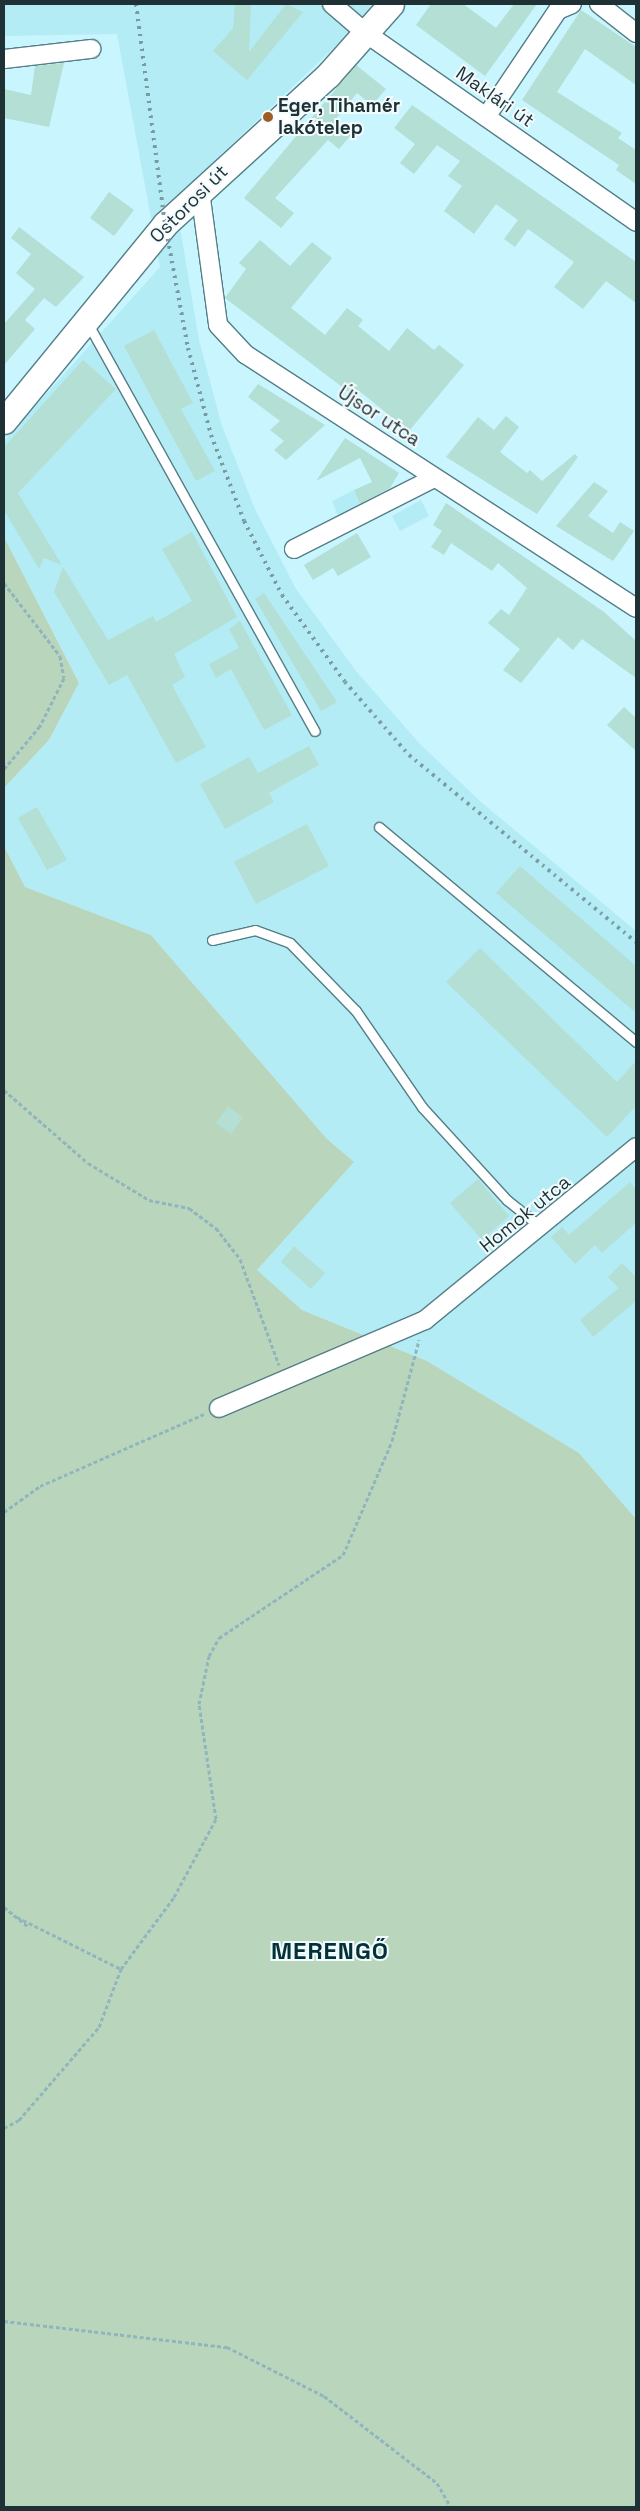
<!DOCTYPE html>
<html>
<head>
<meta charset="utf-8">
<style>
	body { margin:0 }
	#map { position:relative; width:640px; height:2511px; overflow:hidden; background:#c8f5fe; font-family:"Space Grotesk",sans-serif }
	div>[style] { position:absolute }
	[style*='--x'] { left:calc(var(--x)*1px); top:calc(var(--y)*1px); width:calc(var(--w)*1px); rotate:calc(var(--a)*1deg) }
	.built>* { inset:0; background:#b4ecf6 }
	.green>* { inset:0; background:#b9d6bd }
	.building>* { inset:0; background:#b3dfd5 }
	.path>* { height:3px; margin-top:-1.5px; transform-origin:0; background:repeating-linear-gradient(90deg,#91b5bc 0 4px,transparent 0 6.5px) }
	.roads { filter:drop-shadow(1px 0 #547e86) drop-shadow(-1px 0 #547e86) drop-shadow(0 1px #547e86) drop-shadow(0 -1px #547e86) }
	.service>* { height:9px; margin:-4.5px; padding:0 4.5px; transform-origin:4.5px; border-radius:4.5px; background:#fff }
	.minor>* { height:18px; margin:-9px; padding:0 9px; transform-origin:9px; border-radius:9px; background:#fff }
	.secondary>* { height:25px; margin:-12.5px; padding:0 12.5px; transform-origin:12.5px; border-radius:12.5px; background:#fff }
	.rail>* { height:4px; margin-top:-2px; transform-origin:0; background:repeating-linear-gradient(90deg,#799aa0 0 2.5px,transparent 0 7.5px) }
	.dots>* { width:14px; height:14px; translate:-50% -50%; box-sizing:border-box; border:2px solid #f2fbfd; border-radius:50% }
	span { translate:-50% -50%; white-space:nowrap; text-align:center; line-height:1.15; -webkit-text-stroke:4px #f2fbfd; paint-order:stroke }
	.street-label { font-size:19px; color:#1f3134 }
	.poi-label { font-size:19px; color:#1f3134; font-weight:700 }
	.left { translate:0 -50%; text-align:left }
	.district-label { font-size:24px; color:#033139; font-weight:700; letter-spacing:1px }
	.frame { position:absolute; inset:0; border:5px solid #1f3134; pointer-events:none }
</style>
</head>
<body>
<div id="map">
	<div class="built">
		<i style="clip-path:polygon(4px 4px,375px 4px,357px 26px,175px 198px,199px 340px,222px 426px,255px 509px,296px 589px,356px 671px,420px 744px,481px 802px,636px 931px,636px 1519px,579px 1453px,427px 1361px,302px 1310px,257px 1270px,353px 1162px,327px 1139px,151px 935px,25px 887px,4px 846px,4px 788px,49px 740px,79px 683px,4px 537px,4px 441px,160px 267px,117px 34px,4px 36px)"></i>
		<i style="clip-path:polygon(354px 490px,360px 504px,338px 516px,332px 501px)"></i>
		<i style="clip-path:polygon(421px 500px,429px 516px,400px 531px,392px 516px)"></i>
	</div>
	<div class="green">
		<i style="clip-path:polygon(4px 537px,79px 683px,49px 740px,4px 788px)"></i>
		<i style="clip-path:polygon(4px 846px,25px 887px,151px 935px,327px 1139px,354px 1162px,257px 1270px,302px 1310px,427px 1361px,579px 1453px,636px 1519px,636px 2507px,4px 2507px)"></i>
	</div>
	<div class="building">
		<i style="clip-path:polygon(235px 4px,251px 4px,249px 52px,286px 4px,303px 12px,247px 80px,213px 51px,233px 28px)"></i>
		<i style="clip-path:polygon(431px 4px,463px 4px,496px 28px,514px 4px,537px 4px,485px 76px,416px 25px)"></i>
		<i style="clip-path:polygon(581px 10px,636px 47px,636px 85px,585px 49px,557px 92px,622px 133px,618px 138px,636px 150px,636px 184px,616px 170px,619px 165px,522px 100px)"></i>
		<i style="clip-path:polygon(64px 63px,49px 127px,4px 118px,4px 89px,31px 95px,35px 66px)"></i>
		<i style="clip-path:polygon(356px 65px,386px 89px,372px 105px,357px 93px,335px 120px,352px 134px,339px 149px,328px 140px,275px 198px,294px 213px,281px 228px,244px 198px)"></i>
		<i style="clip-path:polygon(412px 105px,636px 262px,636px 303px,606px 281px,583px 309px,554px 287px,574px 262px,528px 229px,515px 247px,504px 239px,518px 220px,496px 204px,474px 234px,444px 211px,462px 186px,448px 176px,460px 161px,437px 145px,414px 174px,400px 163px,415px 144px,394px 128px)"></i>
		<i style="clip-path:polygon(109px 192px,134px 210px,114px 236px,90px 218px)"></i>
		<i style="clip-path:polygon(19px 227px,84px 277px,56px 307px,44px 298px,25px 320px,35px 329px,4px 365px,4px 324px,35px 289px,16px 273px,31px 254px,11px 238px)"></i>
		<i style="clip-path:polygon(260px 240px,290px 266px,312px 242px,332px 258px,291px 308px,325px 335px,347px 308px,363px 320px,358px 326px,389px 351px,407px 328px,434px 350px,439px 345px,464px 365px,409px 431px,358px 390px,354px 396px,225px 298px,246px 269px,239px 263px)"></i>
		<i style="clip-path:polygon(154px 330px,193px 403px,181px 409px,215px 471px,196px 481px,124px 346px)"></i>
		<i style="clip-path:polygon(83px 360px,116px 389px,18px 493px,62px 565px,44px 558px,39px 569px,4px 510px,4px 447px)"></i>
		<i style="clip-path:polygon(258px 384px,325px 425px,286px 460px,274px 450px,284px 441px,270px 430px,280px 421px,248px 397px)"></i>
		<i style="clip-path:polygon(506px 416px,519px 427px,500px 452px,527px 473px,530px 470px,542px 481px,575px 454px,578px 457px,537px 514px,446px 457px,478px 417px,494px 430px)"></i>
		<i style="clip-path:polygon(345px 438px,399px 473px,390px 488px,360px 504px,354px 490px,372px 482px,360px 458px,316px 481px)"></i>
		<i style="clip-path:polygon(594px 482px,608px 491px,588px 516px,613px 533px,620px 522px,634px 531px,613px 561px,556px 526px)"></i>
		<i style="clip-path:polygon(446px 503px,604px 612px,636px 641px,636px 678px,582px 639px,573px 650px,558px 637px,521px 683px,503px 670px,520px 649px,488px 623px,501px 609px,509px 615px,527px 588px,498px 563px,492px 571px,451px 543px,444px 555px,431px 547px,442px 531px,433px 525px)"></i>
		<i style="clip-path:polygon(192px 532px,237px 617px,174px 654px,185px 677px,172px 685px,206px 747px,176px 763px,127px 675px,109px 685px,54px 592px,63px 567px,108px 640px,153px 616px,156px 622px,192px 601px,162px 549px)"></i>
		<i style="clip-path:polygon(357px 533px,371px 557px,338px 576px,333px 568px,313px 580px,304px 565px)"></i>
		<i style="clip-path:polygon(264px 593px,337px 702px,321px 711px,255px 599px)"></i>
		<i style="clip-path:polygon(240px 621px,292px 715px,264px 730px,231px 669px,216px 678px,209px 664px,239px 648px,229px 629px)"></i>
		<i style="clip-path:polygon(624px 707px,636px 718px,636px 751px,607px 725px)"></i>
		<i style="clip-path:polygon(309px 746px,319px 765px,269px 793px,274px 802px,225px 829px,200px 784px,249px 757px,258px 773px)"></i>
		<i style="clip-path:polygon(37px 807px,67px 860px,47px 870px,18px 818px)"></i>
		<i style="clip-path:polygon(307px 824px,329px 866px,256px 904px,234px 862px)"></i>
		<i style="clip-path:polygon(520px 866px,636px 966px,636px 1013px,496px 893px)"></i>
		<i style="clip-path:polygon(480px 948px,617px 1082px,636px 1061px,636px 1106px,607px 1137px,446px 982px)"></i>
		<i style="clip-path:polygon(228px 1106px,243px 1118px,231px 1134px,216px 1123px)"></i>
		<i style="clip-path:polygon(478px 1179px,509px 1216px,482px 1240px,450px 1203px)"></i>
		<i style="clip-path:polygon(630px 1182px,636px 1189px,636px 1223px,602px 1253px,595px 1245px,575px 1264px,551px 1237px,562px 1227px,569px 1235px)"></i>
		<i style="clip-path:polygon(294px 1246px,325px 1273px,311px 1289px,281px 1262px)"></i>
		<i style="clip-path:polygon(622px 1263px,636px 1277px,636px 1301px,593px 1337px,580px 1320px,619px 1288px,608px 1277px)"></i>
	</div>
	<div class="path">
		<i style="--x:4;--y:583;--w:92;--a:52.5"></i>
		<i style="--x:60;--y:656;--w:22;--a:80"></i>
		<i style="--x:64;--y:678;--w:54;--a:116.6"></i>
		<i style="--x:40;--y:726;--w:56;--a:129.9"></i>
		<i style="--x:4;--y:1090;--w:111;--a:41"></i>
		<i style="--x:88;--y:1163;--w:71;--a:31.2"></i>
		<i style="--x:149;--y:1200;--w:41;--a:11.3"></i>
		<i style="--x:189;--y:1208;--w:34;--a:37"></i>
		<i style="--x:216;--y:1228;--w:39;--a:52"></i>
		<i style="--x:240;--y:1259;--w:113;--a:69.8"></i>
		<i style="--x:4;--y:1512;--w:44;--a:-35.8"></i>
		<i style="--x:40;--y:1486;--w:179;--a:-23.7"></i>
		<i style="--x:4;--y:1907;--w:33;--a:39"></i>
		<i style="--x:17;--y:1917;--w:116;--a:26.6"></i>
		<i style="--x:121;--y:1969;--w:89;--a:-53.6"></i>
		<i style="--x:174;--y:1897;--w:89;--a:-61.7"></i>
		<i style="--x:216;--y:1819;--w:116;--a:-98.4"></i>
		<i style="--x:199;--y:1704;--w:49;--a:-78.2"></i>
		<i style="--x:209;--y:1656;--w:21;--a:-61"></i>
		<i style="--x:219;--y:1638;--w:149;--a:-33.8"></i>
		<i style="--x:343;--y:1555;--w:124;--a:-66.7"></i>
		<i style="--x:392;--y:1441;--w:105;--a:-75"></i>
		<i style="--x:4;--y:2128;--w:17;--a:-28"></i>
		<i style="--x:19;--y:2120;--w:123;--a:-49.3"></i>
		<i style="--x:99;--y:2027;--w:62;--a:-69.2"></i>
		<i style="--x:4;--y:2321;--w:225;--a:6.7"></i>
		<i style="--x:227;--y:2347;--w:109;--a:26.8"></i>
		<i style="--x:324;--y:2396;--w:143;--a:37.6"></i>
		<i style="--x:437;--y:2483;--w:28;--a:60"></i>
	</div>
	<div class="roads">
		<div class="service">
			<i style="--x:87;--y:322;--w:468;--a:60.9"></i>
			<i style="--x:379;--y:827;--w:335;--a:39.9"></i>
			<i style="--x:212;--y:940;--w:44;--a:-13.1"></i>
			<i style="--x:255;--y:930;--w:37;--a:20"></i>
			<i style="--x:290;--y:943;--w:95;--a:45.9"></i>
			<i style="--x:356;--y:1011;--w:116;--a:55.5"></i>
			<i style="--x:422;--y:1107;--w:126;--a:47.6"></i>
			<i style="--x:507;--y:1200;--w:45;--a:38.7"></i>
		</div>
		<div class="minor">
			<i style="--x:332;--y:4;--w:46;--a:40.6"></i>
			<i style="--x:367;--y:34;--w:328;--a:34.9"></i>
			<i style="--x:599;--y:4;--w:47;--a:38.1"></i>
			<i style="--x:4;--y:59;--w:88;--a:-6.6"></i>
			<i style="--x:486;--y:117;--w:129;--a:-56.1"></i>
			<i style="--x:558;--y:10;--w:15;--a:-23"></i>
			<i style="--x:200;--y:191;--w:135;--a:82.3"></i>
			<i style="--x:218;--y:325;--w:40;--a:47"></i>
			<i style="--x:245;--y:354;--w:466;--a:33"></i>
			<i style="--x:294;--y:549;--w:157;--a:-26.9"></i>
			<i style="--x:219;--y:1408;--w:224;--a:-23.1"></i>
			<i style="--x:425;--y:1320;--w:273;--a:-39.3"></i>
		</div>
		<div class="secondary">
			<i style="--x:4;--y:421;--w:254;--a:-50.7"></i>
			<i style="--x:165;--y:224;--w:221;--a:-42.4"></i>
			<i style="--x:328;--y:75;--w:95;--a:-48.4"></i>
		</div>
	</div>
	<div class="rail">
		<i style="--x:136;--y:4;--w:222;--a:82.5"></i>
		<i style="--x:165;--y:224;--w:126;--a:79.5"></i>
		<i style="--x:188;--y:348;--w:90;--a:75.2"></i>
		<i style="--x:211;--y:435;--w:92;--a:69"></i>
		<i style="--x:244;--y:521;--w:83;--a:62.8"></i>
		<i style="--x:282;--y:595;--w:107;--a:54.1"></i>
		<i style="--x:345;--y:682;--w:97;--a:48.8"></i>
		<i style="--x:409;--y:755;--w:294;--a:39.5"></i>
	</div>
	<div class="dots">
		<i style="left:268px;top:117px;background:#9d5d26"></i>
	</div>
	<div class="street-label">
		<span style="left:495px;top:97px;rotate:35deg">Maklári út</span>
		<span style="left:189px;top:204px;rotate:-45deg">Ostorosi út</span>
		<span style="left:379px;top:416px;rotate:33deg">Újsor utca</span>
		<span style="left:525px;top:1214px;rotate:-39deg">Homok utca</span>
	</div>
	<div class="poi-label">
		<span class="left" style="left:278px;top:117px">Eger, Tihamér<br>lakótelep</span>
	</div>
	<div class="district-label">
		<span style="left:330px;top:1951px">MERENGŐ</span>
	</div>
	<div class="frame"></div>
</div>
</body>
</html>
